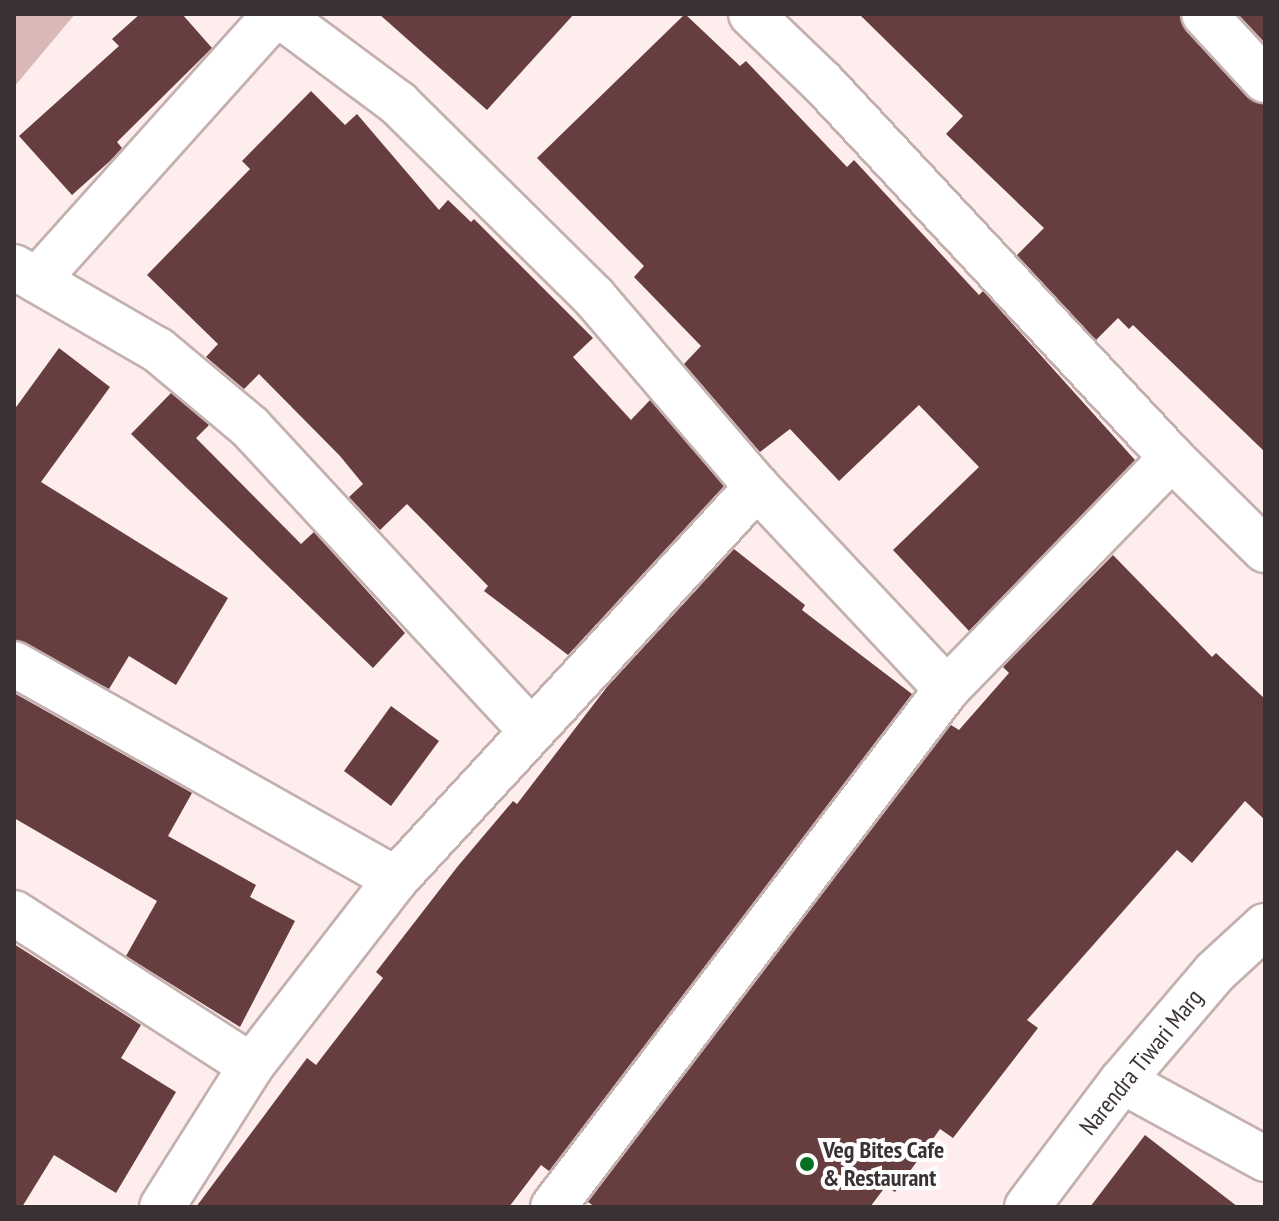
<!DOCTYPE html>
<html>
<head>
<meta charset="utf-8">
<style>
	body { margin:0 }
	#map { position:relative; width:1279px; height:1221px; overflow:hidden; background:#fdedec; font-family:"PT Sans Narrow",sans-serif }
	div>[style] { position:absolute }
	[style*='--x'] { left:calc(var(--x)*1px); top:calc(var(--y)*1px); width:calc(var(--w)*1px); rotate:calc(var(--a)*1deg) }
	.green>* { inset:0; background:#d9b8b7 }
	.building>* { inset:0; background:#673e3f }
	.roads { filter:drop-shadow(2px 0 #c3b0af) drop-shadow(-2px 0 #c3b0af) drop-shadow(0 2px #c3b0af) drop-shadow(0 -2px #c3b0af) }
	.street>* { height:44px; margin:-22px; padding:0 22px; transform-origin:22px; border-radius:22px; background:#fff }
	.secondary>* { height:44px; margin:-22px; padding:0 22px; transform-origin:22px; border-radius:22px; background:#fff }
	.dots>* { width:22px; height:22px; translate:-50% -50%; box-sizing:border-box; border:4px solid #fefefe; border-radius:50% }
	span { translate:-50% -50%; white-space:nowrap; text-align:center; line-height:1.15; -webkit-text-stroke:8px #fefefe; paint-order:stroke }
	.street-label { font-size:24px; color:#3a3232 }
	.poi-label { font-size:24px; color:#3a3232; font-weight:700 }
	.left { translate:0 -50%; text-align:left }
	.frame { position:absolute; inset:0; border:16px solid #3a3232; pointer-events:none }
</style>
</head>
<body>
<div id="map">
	<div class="green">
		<i style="clip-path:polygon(14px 14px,75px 14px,14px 87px)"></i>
	</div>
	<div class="building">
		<i style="clip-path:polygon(140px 14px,182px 14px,212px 48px,117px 142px,122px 148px,110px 161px,72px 195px,19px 136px,119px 46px,112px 39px)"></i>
		<i style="clip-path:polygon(379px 14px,574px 14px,487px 110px)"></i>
		<i style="clip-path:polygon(685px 14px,740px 66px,746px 61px,847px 167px,854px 160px,979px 295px,983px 291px,1135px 460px,969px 631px,893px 550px,979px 467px,919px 405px,839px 481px,790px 429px,760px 452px,684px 364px,701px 346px,634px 277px,644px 266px,537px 158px)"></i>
		<i style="clip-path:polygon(859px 14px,1180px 14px,1186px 31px,1247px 97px,1265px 104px,1265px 452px,1133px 325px,1129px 329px,1118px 318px,1096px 340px,1017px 255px,1044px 228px,946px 134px,963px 116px)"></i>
		<i style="clip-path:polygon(1238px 14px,1265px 14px,1265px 43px)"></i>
		<i style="clip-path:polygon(311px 91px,345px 125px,357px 114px,439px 210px,448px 200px,471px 222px,474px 219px,593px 338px,573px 357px,631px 420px,650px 400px,724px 486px,568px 655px,484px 591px,488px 586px,407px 504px,380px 530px,349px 497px,363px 484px,340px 456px,259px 374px,244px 389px,206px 357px,218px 344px,147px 275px,250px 169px,242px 161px)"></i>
		<i style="clip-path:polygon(59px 348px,110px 387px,41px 482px,228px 598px,176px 685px,129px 656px,109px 689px,14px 639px,14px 410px)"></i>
		<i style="clip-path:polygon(171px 393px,209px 425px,196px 438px,301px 544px,314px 532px,405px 633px,373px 668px,131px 434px)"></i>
		<i style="clip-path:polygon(734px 549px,805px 605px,802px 610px,912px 694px,549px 1171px,541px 1165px,509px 1207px,196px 1207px,307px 1058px,316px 1065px,383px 978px,376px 972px,458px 866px,513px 801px,517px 804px,607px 687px)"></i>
		<i style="clip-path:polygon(1113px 555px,1212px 657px,1216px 653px,1265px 699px,1265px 820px,1245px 801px,1192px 863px,1177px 850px,1027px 1020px,1038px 1028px,953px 1138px,940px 1129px,895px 1192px,886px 1186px,870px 1207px,595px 1207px,588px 1202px,951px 725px,959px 730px,1009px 673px,1003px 667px)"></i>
		<i style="clip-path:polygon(14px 693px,192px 793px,168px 836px,256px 885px,250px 897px,295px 921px,240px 1027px,126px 956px,157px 901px,14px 818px)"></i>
		<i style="clip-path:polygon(391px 706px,439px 741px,391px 806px,344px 771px)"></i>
		<i style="clip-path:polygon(14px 944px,141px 1025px,121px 1058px,176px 1092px,116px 1193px,54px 1155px,22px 1207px,14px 1207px)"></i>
		<i style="clip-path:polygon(1145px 1135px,1238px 1207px,1090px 1207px)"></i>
	</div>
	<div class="roads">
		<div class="street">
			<i style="--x:278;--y:14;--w:151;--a:36.6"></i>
			<i style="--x:399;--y:104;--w:274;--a:44.7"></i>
			<i style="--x:594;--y:297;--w:250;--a:49.4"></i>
			<i style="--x:757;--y:487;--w:277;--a:46.8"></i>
			<i style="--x:751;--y:14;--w:98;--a:43.8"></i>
			<i style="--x:822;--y:82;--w:514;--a:47.05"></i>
			<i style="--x:1172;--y:458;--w:131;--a:44.7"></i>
			<i style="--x:1204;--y:14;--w:90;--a:47.3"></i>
			<i style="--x:14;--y:267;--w:166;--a:30"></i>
			<i style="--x:158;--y:350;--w:120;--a:39.9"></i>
			<i style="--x:250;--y:427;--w:413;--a:47.2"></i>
			<i style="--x:37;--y:280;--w:358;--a:-48.1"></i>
			<i style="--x:14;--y:664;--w:438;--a:29.4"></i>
			<i style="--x:14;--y:913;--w:282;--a:32.8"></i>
			<i style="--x:1122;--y:1081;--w:163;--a:28.6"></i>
			<i style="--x:162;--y:1207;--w:167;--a:-57.7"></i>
			<i style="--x:251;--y:1066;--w:237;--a:-52.2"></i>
			<i style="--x:396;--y:879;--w:533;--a:-47.36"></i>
			<i style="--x:553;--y:1207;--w:651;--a:-52.74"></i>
			<i style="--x:947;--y:689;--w:322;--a:-45.8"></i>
		</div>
		<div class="secondary">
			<i style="--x:1027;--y:1207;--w:158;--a:-53"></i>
			<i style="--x:1122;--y:1081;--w:143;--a:-49.5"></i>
			<i style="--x:1215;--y:972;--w:68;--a:-42.6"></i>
		</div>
	</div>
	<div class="dots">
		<i style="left:807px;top:1164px;background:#057123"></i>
	</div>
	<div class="street-label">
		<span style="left:1141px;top:1062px;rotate:-51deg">Narendra Tiwari Marg</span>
	</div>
	<div class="poi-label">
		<span class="left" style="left:823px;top:1164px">Veg Bites Cafe<br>&amp; Restaurant</span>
	</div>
	<div class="frame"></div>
</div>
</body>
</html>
